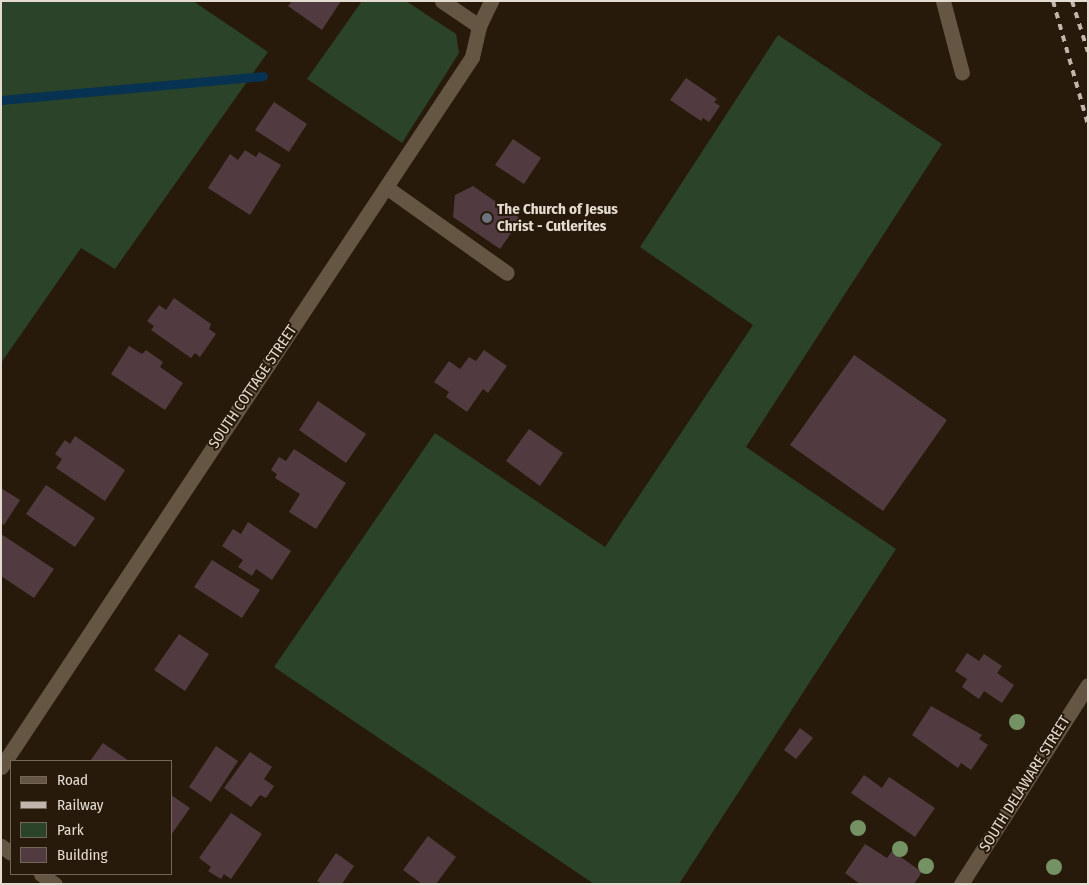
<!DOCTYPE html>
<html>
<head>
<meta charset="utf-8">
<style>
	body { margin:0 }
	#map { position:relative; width:1089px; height:885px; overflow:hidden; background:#271a0a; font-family:"Fira Sans Condensed",sans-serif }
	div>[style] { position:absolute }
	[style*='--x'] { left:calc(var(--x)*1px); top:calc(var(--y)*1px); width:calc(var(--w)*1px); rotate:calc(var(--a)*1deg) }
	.green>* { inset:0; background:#2b4329 }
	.stream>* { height:9px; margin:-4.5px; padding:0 4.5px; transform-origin:4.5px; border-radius:4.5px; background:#073251 }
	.building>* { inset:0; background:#513b41 }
	.minor>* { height:15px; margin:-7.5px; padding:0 7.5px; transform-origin:7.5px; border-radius:7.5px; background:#655644 }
	.rail>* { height:4px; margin-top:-2px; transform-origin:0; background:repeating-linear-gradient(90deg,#c0b6ab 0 6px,transparent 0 12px) }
	.trees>* { width:16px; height:16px; margin:-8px; border-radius:50%; background:#749263 }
	.dots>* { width:14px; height:14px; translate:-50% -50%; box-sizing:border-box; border:2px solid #271a0a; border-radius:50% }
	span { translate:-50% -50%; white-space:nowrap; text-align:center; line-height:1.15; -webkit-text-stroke:4px #271a0a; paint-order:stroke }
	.poi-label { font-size:15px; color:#e4dbd1; font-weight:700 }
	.left { translate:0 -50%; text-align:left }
	.street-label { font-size:15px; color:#e4dbd1 }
	.frame { position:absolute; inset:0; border:2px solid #e4dbd1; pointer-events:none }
	.legend { position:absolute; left:10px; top:760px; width:162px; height:115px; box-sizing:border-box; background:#271a0a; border:1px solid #73675a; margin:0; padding:6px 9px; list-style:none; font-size:15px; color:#e4dbd1 }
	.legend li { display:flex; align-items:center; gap:10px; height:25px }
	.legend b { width:25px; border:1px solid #73675a }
</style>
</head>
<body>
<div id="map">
	<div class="green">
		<i style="clip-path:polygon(1px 1px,193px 1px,268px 52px,115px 269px,81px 248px,1px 363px)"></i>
		<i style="clip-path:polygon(362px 1px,406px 1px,456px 34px,459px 53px,402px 143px,307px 79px)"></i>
		<i style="clip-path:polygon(778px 35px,942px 144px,746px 447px,896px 549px,679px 884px,594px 884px,274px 667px,435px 433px,605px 547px,753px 325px,640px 247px)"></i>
	</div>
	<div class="stream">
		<i style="--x:1;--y:100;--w:263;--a:-5.2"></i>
	</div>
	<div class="building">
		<i style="clip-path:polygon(292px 1px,341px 1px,322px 30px,288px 6px)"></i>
		<i style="clip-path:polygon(686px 78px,717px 99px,714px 102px,720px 106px,709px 122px,703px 118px,701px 121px,670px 100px)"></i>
		<i style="clip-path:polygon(274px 102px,307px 124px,289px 152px,255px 130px)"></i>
		<i style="clip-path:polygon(513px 139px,541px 158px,524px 184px,495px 165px)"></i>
		<i style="clip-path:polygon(245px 150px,256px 157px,259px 152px,281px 165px,250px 215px,208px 188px,230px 154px,238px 160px)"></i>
		<i style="clip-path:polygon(473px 186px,521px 219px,500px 249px,453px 217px,455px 195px)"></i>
		<i style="clip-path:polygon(174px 298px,211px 324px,209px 329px,216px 334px,200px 357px,195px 353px,191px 358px,151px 330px,154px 326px,147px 321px,159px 305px,166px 310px)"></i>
		<i style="clip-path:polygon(129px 346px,142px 354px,146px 350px,163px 362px,160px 367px,183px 383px,165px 410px,111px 374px)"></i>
		<i style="clip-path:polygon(484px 350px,507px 366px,488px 393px,483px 389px,467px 412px,446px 397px,449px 392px,434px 382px,449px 361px,460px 369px,469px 357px,476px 361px)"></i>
		<i style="clip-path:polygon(854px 355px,947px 420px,883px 511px,790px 445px)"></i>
		<i style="clip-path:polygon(318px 401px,366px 434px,346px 463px,299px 430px)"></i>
		<i style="clip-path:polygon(529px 429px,563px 453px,540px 486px,506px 461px)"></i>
		<i style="clip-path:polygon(75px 436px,125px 470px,105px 501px,56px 468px,62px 459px,55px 454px,65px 440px,70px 444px)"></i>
		<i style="clip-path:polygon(294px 449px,346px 483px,316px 529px,289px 512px,300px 494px,275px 478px,277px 474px,271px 470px,279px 457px,286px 461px)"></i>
		<i style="clip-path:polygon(46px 485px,95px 518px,75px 547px,26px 514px)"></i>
		<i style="clip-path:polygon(1px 488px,20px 500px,4px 525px,1px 523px)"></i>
		<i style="clip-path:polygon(248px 522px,291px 551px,272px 580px,256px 569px,252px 576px,238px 567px,243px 560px,222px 546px,233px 529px,241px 534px)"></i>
		<i style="clip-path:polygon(1px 534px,54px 569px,34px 598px,1px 576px)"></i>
		<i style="clip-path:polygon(212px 560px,260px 590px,242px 618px,194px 587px)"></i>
		<i style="clip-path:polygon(179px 634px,209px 654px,185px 691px,154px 670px)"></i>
		<i style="clip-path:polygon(967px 653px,979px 661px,984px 654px,1002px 666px,997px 673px,1014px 685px,1002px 703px,984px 691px,979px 699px,962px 687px,967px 679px,955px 671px)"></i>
		<i style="clip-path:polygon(931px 706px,982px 735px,979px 739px,988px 745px,971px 770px,961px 763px,958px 768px,912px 735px)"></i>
		<i style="clip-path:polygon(800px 728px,813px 738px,796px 759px,784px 750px)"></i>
		<i style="clip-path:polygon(103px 743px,129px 761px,90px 761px)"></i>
		<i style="clip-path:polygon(216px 746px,238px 761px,211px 802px,189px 787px)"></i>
		<i style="clip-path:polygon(250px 752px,272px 767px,264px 779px,274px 786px,266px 798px,260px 795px,251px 807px,224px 788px)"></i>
		<i style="clip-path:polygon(864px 775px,882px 788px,889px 777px,935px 808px,915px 837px,851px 793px)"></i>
		<i style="clip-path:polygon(171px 795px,190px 808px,171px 835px)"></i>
		<i style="clip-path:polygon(231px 813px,262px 834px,231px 879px,224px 874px,221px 879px,208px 871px,211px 867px,199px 858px)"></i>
		<i style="clip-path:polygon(428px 836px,456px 857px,436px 884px,422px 884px,403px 870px)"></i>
		<i style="clip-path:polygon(865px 844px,887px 858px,892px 851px,922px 872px,914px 884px,860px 884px,845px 873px)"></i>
		<i style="clip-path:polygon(336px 853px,354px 866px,342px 884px,322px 884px,317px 881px)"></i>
	</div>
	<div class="minor">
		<i style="--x:442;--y:1;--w:45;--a:34"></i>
		<i style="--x:943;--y:1;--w:74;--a:75.2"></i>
		<i style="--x:386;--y:187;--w:148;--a:35.4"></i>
		<i style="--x:1;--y:767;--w:852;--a:-56.44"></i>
		<i style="--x:472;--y:57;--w:32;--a:-77"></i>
		<i style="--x:479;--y:26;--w:28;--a:-64"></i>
		<i style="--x:1;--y:846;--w:12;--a:35"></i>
		<i style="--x:41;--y:874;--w:17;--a:36"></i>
		<i style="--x:961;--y:884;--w:236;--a:-57.5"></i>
	</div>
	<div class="rail">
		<i style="--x:1053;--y:1;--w:129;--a:74.2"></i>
		<i style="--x:1072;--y:1;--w:53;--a:72.6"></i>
	</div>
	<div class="trees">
		<i style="left:1017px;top:722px"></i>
		<i style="left:858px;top:828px"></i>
		<i style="left:900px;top:849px"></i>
		<i style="left:926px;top:866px"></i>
		<i style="left:1054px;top:867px"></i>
	</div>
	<div class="dots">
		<i style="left:487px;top:218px;background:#6b7280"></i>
	</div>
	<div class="poi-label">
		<span class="left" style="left:497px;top:218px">The Church of Jesus<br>Christ - Cutlerites</span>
	</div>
	<div class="street-label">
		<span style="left:253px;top:387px;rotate:-56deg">SOUTH COTTAGE STREET</span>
		<span style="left:1025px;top:784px;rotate:-58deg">SOUTH DELAWARE STREET</span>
	</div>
	<div class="frame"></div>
	<ul class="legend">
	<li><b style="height:6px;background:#655644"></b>Road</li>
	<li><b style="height:6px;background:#c0b6ab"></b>Railway</li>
	<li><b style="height:14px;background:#2b4329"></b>Park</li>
	<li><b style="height:14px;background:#513b41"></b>Building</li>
	</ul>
</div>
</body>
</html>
